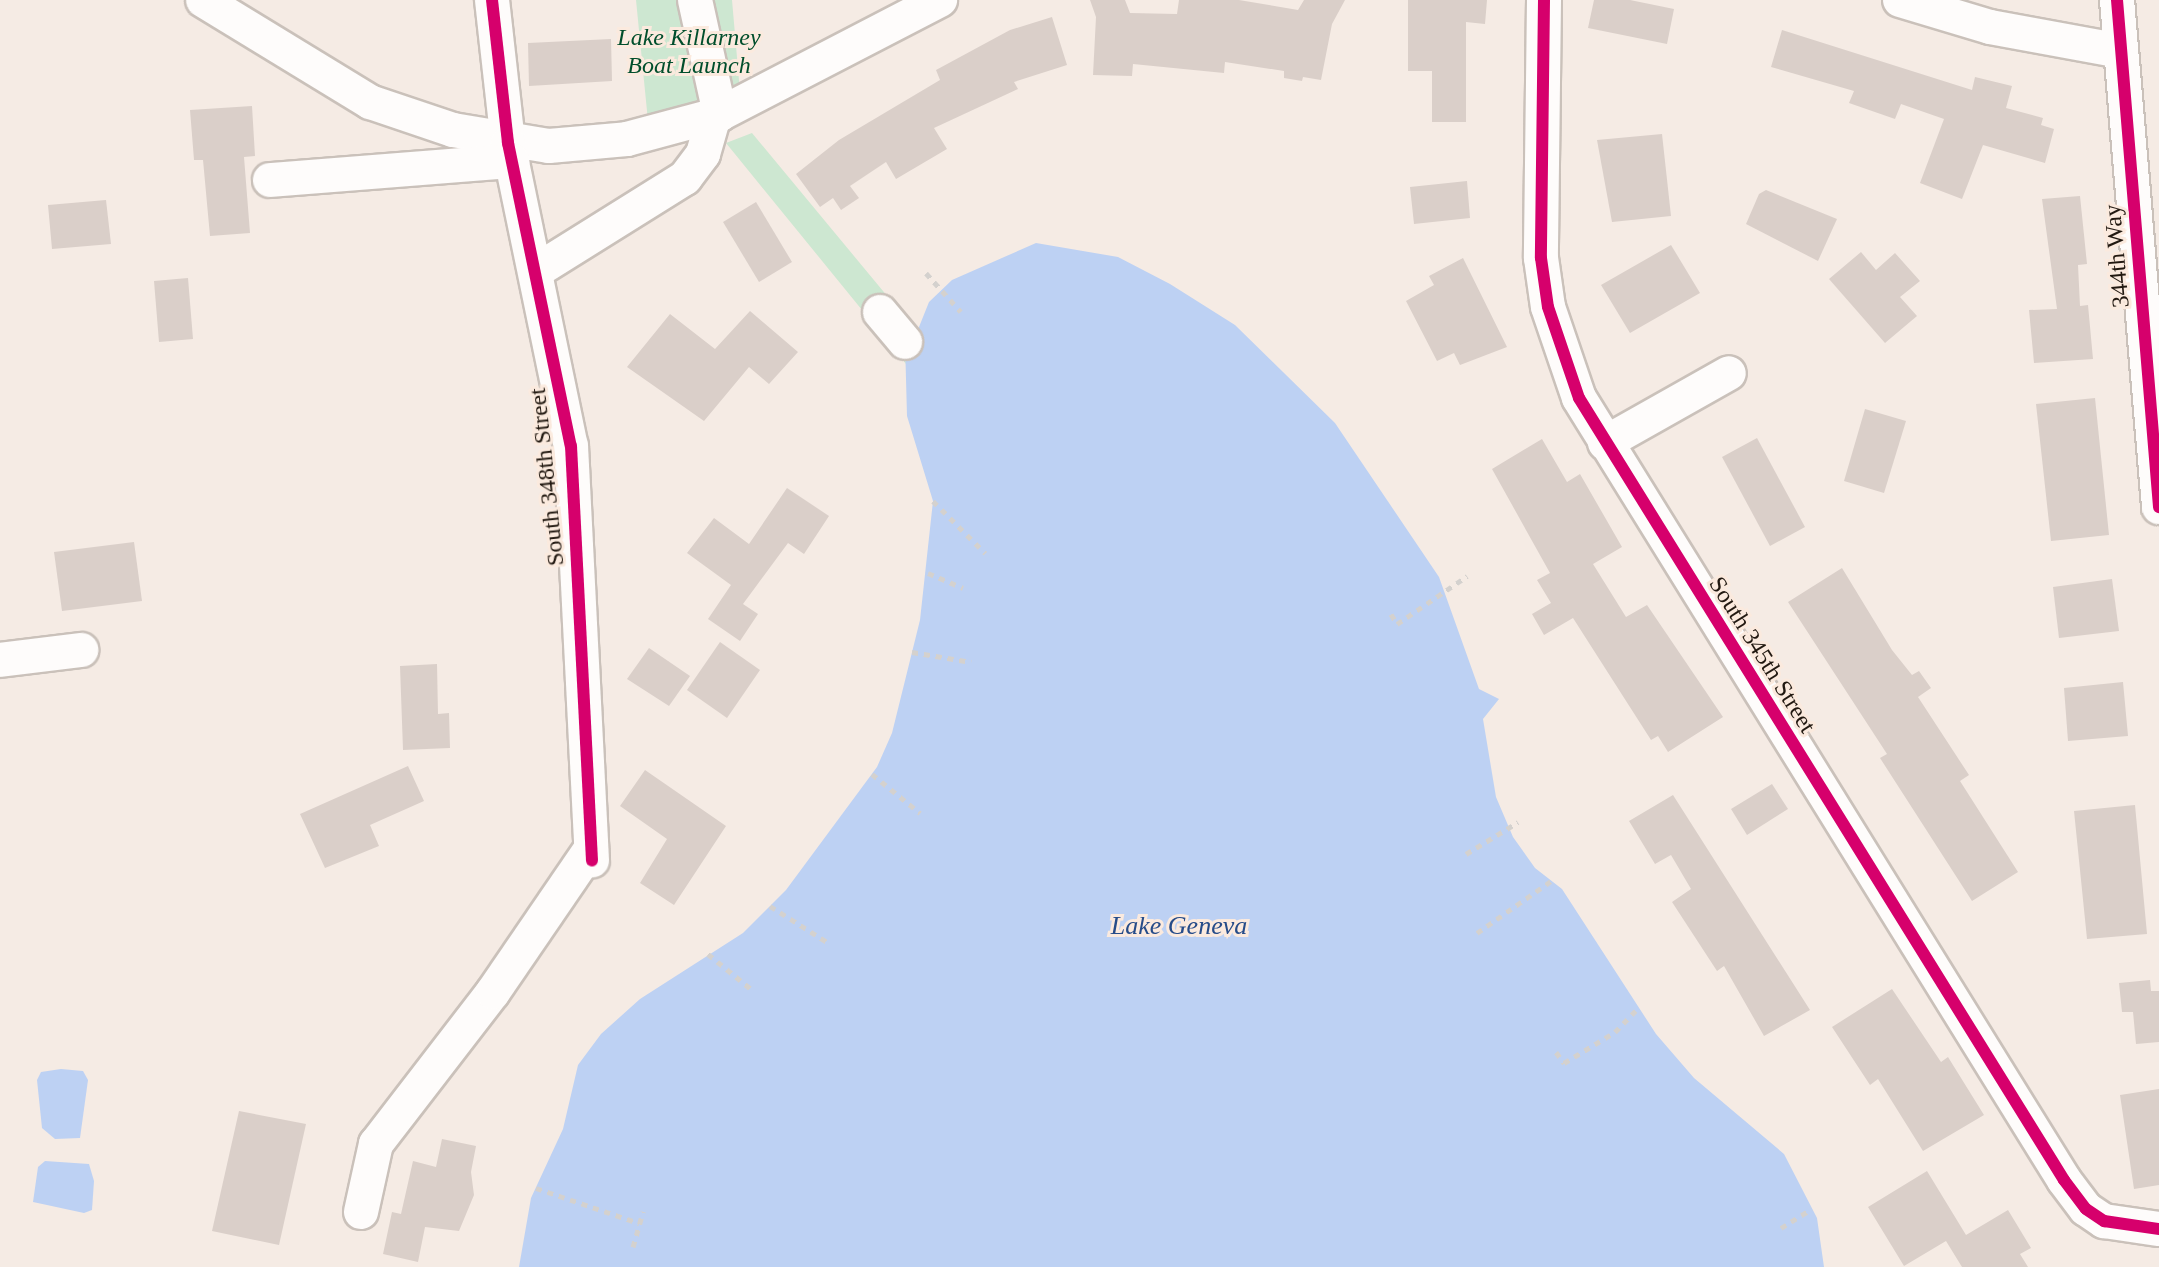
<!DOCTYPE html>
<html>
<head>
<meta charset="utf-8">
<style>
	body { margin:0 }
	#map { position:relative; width:2159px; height:1267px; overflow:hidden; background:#f5ebe4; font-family:"Times New Roman",serif }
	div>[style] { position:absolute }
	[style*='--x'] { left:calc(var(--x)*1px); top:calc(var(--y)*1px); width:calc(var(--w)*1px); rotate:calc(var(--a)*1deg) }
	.green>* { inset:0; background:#cde7d1 }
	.water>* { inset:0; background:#bdd1f3 }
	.building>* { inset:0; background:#dacfc9 }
	.path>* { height:5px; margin-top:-2.5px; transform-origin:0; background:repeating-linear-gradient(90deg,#d4d1ce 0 6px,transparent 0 12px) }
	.roads { filter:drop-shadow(2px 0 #cac1ba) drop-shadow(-2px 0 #cac1ba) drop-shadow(0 2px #cac1ba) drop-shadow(0 -2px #cac1ba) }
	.minor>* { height:34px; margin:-17px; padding:0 17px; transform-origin:17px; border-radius:17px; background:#fefcfb }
	.cycleway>* { height:12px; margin:-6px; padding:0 6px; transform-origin:6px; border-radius:6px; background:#d6006c }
	span { translate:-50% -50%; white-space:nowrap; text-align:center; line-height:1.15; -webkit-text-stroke:6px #fbeade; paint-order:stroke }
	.park-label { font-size:24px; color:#004e2c; font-style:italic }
	.street-label { font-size:24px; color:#221911 }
	.water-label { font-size:26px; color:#264c89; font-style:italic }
</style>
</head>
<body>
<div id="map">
	<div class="green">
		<i style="clip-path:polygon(636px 0,732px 0,740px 92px,648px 121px)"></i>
		<i style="clip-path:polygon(752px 133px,917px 332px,905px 342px,906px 364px,726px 143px)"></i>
	</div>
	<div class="water">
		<i style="clip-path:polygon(1036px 243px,1118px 257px,1170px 284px,1235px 325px,1335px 423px,1439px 577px,1479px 689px,1499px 699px,1483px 719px,1496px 797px,1513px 837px,1535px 868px,1562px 889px,1656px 1034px,1694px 1078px,1784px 1154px,1817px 1218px,1824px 1267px,519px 1267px,531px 1198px,563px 1129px,578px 1065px,601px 1034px,640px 999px,743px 933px,786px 890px,877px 767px,892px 733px,920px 620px,933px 501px,907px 416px,905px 342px,917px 332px,929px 302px,952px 280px)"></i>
		<i style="clip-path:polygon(61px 1069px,83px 1071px,88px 1080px,80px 1138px,55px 1139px,42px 1128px,37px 1080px,41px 1072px)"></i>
		<i style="clip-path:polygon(45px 1161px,89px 1164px,94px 1181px,92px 1210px,84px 1213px,33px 1202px,38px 1167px)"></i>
	</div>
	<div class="building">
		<i style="clip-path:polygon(1090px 0,1125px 0,1130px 13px,1177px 14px,1179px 0,1239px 0,1298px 10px,1304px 0,1345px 0,1332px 24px,1321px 80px,1303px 77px,1302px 81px,1284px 78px,1284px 71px,1225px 62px,1224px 73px,1133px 64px,1132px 76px,1093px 75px,1096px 17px)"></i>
		<i style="clip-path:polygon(1408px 0,1487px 0,1485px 24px,1466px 22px,1466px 122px,1432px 122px,1432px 71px,1408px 71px)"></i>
		<i style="clip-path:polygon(1594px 0,1630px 0,1674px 9px,1667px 44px,1588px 28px)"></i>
		<i style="clip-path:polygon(1052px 17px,1067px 65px,1014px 82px,1018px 89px,934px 128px,947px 149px,896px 179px,886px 162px,850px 186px,859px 198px,841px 210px,833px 198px,820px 207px,796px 174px,839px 140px,940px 80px,936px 70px,1010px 30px)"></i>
		<i style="clip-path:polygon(1782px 30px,1972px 90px,1975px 77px,2012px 86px,2006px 108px,2043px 118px,2041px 125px,2054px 129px,2045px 163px,1983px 145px,1962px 199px,1920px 183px,1944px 119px,1901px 104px,1895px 119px,1849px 103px,1854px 91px,1771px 67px)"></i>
		<i style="clip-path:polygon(611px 39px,612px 81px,529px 86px,528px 43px)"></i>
		<i style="clip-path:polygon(252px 106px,255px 156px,244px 157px,250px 233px,210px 236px,203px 160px,194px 160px,190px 110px)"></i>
		<i style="clip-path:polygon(1662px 134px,1671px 216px,1612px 222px,1597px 140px)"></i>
		<i style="clip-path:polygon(1467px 181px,1470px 218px,1414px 224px,1410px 187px)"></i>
		<i style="clip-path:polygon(1766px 190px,1837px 219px,1818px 261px,1746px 224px,1759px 194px)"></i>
		<i style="clip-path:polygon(2080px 196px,2087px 264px,2078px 265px,2080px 306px,2088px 305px,2093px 359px,2034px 363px,2029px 310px,2057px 309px,2042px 199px)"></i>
		<i style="clip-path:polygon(106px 200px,111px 244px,52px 249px,48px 205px)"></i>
		<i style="clip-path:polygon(756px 202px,792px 262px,759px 282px,723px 222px)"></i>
		<i style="clip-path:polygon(1671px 245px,1700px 293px,1630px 333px,1601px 285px)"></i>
		<i style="clip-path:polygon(1861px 252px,1876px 270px,1895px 253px,1920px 281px,1900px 297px,1917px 316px,1885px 343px,1829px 279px)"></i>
		<i style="clip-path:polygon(1463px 258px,1507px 347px,1460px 365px,1454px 353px,1437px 361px,1406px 301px,1434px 285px,1429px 276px)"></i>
		<i style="clip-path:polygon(188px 278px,193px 339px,159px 342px,154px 281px)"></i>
		<i style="clip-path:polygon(750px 311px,798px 352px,769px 384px,749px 367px,704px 421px,627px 367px,670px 314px,715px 349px)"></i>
		<i style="clip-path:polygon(2095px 398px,2109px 535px,2051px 541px,2036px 404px)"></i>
		<i style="clip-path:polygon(1865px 409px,1906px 421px,1884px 493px,1844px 481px)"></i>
		<i style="clip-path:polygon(1757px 438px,1805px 527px,1770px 546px,1722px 457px)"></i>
		<i style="clip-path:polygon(1542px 439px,1567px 482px,1580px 474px,1622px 547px,1593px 564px,1626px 617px,1647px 605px,1723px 717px,1668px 752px,1658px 736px,1651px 740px,1573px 618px,1544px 635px,1532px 614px,1551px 603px,1537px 580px,1550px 573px,1492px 469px)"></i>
		<i style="clip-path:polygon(787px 488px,829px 516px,804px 554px,788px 543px,743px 604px,758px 614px,740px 641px,708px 619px,731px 585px,687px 553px,714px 518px,749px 544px)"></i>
		<i style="clip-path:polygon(134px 542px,142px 601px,62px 611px,54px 552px)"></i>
		<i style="clip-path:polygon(1842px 568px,1892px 650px,1912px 675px,1919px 671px,1931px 688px,1918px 697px,1969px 775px,1960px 781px,2018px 872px,1972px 901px,1880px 758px,1887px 754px,1788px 602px)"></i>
		<i style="clip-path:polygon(2112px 579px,2119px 631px,2059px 638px,2053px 587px)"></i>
		<i style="clip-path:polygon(720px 642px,760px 670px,727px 718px,687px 690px)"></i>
		<i style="clip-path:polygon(649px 648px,690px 676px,669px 706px,627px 679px)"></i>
		<i style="clip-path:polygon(437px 664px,438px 714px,449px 713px,450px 748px,403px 750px,400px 666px)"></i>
		<i style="clip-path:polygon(2123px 682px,2128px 736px,2068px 741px,2064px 688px)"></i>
		<i style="clip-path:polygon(408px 766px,424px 801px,370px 825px,379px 846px,325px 868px,300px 814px)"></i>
		<i style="clip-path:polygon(645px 770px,726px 826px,674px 905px,640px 883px,667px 839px,620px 806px)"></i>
		<i style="clip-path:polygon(1772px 784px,1788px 809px,1747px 835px,1731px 809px)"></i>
		<i style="clip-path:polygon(1673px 795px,1810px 1010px,1764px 1036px,1724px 966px,1717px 971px,1672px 902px,1691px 889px,1671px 855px,1655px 864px,1629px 821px)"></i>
		<i style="clip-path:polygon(2135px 805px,2147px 934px,2087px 939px,2074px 811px)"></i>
		<i style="clip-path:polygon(2150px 980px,2151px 991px,2159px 991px,2159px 1042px,2136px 1044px,2133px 1012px,2122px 1012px,2119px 983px)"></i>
		<i style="clip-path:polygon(1892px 989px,1941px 1062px,1948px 1057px,1984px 1115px,1923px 1151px,1878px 1079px,1870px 1085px,1832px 1027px)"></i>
		<i style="clip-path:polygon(2159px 1089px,2159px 1185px,2134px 1189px,2120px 1095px)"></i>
		<i style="clip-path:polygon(239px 1111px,306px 1124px,279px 1245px,212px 1231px)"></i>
		<i style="clip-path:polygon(442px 1139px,476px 1146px,471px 1172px,474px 1195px,459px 1231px,425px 1227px,418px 1262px,383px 1254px,392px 1212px,401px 1214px,413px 1161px,436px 1167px)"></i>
		<i style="clip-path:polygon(1927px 1171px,1966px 1235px,2008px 1210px,2031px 1248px,2020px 1254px,2028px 1267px,1962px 1267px,1946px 1241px,1904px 1266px,1868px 1207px)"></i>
	</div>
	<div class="path">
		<i style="--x:926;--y:273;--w:52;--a:48.1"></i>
		<i style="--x:933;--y:501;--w:74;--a:45"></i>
		<i style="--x:928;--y:573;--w:38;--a:23"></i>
		<i style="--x:1391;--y:614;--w:12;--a:59"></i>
		<i style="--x:1397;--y:624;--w:85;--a:-34.4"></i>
		<i style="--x:912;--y:652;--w:60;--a:9.6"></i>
		<i style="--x:872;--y:774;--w:62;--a:39.1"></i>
		<i style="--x:1466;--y:854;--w:61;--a:-31.6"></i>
		<i style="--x:770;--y:906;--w:71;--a:32.3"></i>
		<i style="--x:1477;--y:933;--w:90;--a:-35.1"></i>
		<i style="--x:708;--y:954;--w:55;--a:39.1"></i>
		<i style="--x:1556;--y:1052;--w:14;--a:54"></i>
		<i style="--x:1564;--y:1063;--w:60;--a:-31.3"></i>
		<i style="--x:1615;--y:1032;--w:33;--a:-46"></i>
		<i style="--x:536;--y:1188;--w:109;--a:18.8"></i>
		<i style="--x:1781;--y:1228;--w:36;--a:-32"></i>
		<i style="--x:633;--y:1247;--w:37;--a:-74"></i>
	</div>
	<div class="roads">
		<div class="minor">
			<i style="--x:203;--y:0;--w:196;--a:31.4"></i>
			<i style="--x:370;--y:102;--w:88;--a:18.6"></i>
			<i style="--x:453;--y:130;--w:97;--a:9.5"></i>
			<i style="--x:549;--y:146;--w:78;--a:-5.1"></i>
			<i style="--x:627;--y:139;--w:96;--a:-15"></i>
			<i style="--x:720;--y:114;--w:248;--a:-27.4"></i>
			<i style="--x:492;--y:0;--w:144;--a:83.6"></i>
			<i style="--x:508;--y:143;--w:309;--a:78.3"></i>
			<i style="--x:571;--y:446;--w:415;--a:87.1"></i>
			<i style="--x:695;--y:0;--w:117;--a:77.6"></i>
			<i style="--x:1544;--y:0;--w:258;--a:90.7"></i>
			<i style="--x:1541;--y:258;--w:49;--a:81.9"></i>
			<i style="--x:1548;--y:307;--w:96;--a:71.2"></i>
			<i style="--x:1579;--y:398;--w:920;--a:58.19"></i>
			<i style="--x:2064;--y:1180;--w:36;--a:53"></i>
			<i style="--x:2086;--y:1209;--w:22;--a:34"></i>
			<i style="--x:2104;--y:1221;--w:56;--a:8.3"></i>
			<i style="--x:1900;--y:0;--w:94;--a:16.7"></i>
			<i style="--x:1990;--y:27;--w:133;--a:10.4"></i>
			<i style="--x:2117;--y:0;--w:509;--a:85.26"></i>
			<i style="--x:270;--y:180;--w:243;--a:-4.5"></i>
			<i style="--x:536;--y:271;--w:176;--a:-32"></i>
			<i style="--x:685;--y:178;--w:30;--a:-53"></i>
			<i style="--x:703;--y:154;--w:40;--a:-74"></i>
			<i style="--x:880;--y:312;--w:39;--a:50"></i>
			<i style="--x:1605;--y:443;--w:142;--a:-29.4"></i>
			<i style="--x:0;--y:660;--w:82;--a:-7"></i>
			<i style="--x:361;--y:1212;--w:70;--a:-77.6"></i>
			<i style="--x:376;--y:1144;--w:192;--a:-52.4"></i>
			<i style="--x:493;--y:992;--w:173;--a:-55.6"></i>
		</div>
	</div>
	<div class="cycleway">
		<i style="--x:492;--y:0;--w:144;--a:83.6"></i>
		<i style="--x:508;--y:143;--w:309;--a:78.3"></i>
		<i style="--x:571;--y:446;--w:415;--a:87.1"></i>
		<i style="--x:1544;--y:0;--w:258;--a:90.7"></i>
		<i style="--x:1541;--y:258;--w:49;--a:81.9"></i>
		<i style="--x:1548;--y:307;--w:96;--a:71.2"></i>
		<i style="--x:1579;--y:398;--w:920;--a:58.19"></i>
		<i style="--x:2064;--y:1180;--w:36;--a:53"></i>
		<i style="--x:2086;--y:1209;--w:22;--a:34"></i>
		<i style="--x:2104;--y:1221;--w:56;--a:8.3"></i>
		<i style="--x:2117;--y:0;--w:509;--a:85.26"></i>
	</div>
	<div class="park-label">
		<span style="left:689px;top:52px">Lake Killarney<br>Boat Launch</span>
	</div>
	<div class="street-label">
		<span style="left:2117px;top:256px;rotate:-95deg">344th Way</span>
		<span style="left:547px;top:477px;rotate:-96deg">South 348th Street</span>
		<span style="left:1762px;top:655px;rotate:58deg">South 345th Street</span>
	</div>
	<div class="water-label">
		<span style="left:1179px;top:926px">Lake Geneva</span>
	</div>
</div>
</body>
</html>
